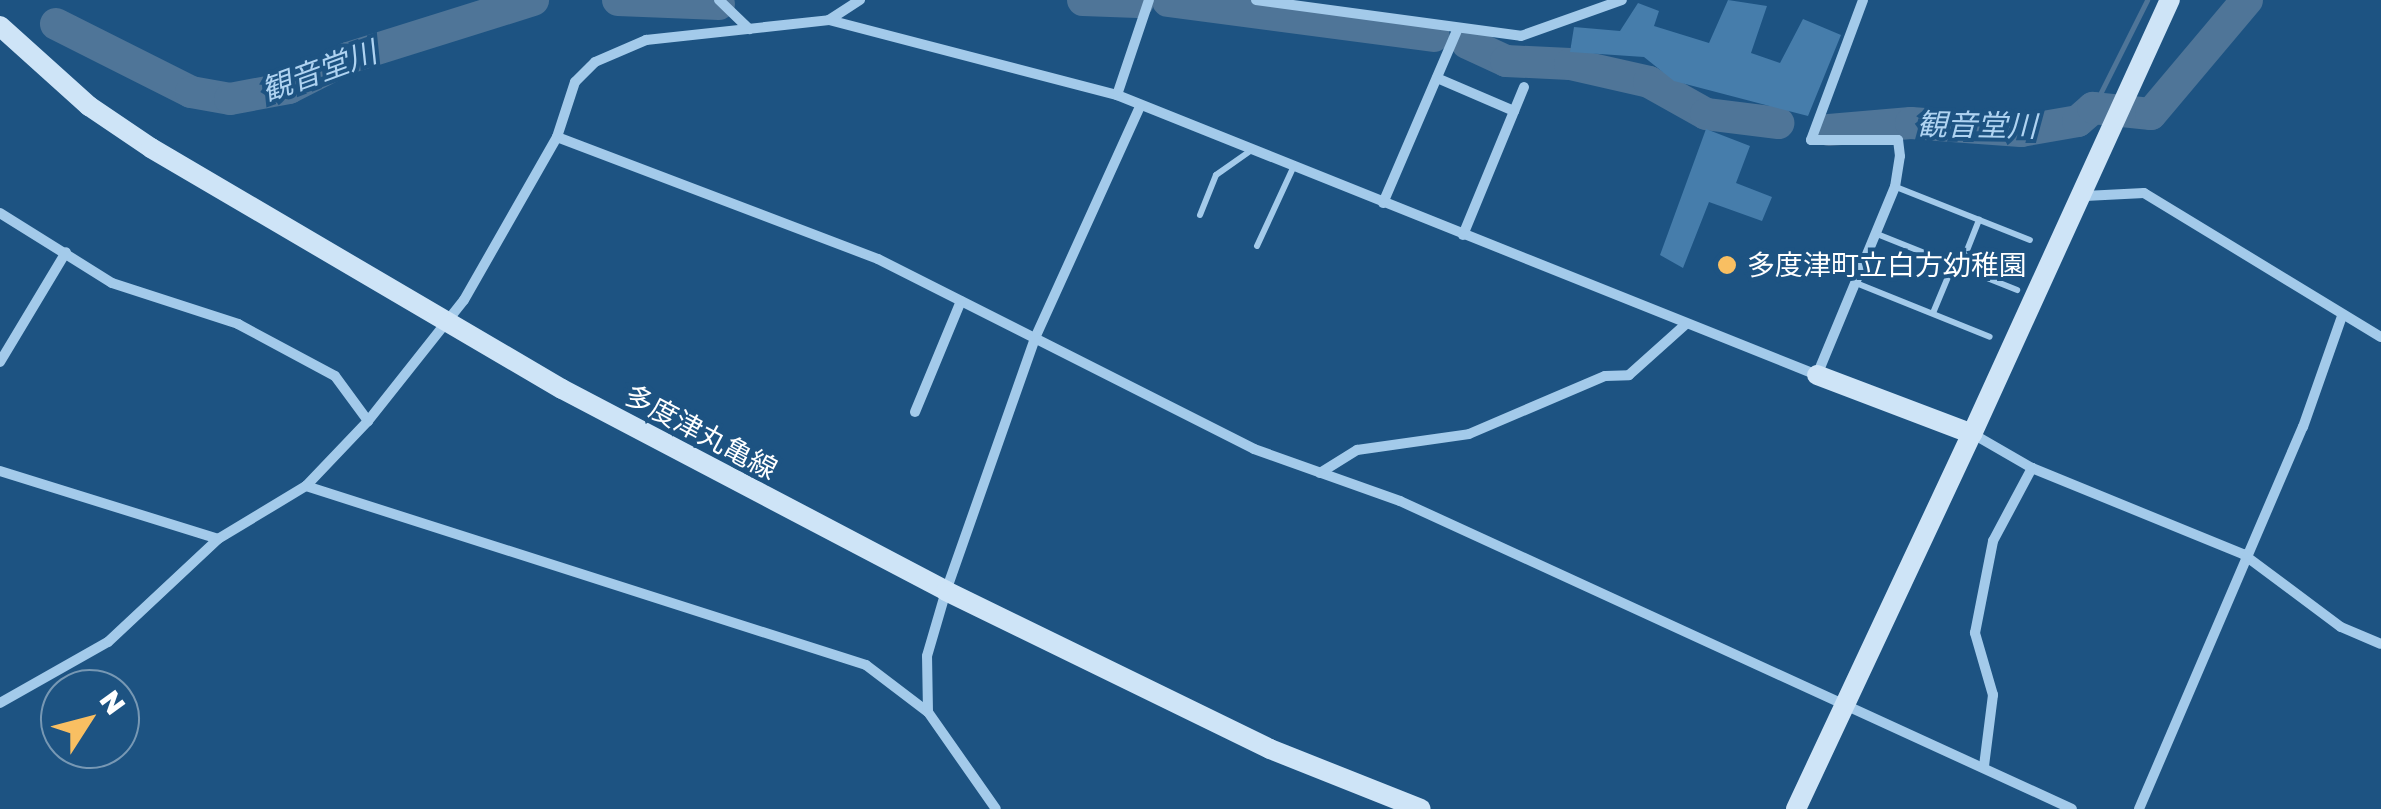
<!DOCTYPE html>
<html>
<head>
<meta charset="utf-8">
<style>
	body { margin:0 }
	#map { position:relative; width:2381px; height:809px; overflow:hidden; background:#1d5382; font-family:"Golos Text","Noto Sans JP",sans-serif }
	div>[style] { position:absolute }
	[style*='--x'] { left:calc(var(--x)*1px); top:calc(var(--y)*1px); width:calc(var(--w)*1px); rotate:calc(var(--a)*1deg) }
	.stream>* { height:5px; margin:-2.5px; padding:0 2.5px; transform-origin:2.5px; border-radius:2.5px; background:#4f7598 }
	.river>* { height:32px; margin:-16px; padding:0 16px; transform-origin:16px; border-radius:16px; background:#4f7598 }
	.building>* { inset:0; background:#467dab }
	.lane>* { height:6px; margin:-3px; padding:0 3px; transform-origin:3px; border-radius:3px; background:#a3caea }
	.street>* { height:10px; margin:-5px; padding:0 5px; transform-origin:5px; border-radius:5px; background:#a3caea }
	.secondary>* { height:20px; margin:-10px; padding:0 10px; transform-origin:10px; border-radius:10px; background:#cee4f7 }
	.dots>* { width:28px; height:28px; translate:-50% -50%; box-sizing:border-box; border:5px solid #1d5382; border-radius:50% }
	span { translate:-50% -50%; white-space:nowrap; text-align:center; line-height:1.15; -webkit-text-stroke:8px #1d5382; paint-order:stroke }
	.poi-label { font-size:28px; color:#fff }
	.left { translate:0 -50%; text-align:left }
	.street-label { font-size:28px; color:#fff }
	.water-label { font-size:30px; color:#afd3f1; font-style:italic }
	.north { position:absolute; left:40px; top:669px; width:100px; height:100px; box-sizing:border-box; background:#1d5382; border:2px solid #7798b4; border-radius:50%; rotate:54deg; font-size:28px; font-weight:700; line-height:40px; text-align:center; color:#fff }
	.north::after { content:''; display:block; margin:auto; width:35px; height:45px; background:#f9bf62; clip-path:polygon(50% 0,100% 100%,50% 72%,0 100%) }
</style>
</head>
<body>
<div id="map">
	<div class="stream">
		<i style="--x:2093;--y:108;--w:121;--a:-63.4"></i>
	</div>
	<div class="river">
		<i style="--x:618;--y:0;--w:101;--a:2.3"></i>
		<i style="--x:1083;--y:0;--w:55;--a:2.1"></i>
		<i style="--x:1168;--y:1;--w:268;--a:7.5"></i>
		<i style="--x:56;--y:24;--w:151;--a:26.7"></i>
		<i style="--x:191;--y:92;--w:40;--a:10"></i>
		<i style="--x:230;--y:99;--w:60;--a:-10.6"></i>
		<i style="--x:289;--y:88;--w:66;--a:-27"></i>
		<i style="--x:348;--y:58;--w:194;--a:-17.4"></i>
		<i style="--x:1467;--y:43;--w:43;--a:24.8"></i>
		<i style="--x:1506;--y:61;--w:64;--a:2.7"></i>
		<i style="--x:1570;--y:64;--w:81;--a:12.8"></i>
		<i style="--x:1649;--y:82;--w:65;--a:29.3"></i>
		<i style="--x:1706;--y:114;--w:73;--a:7.1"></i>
		<i style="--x:1829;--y:130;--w:82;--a:-4.9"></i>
		<i style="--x:1911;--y:123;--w:110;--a:4.2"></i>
		<i style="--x:2021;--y:131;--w:58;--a:-10"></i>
		<i style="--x:2078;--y:121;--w:20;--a:-41"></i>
		<i style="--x:2093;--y:108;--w:58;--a:5.9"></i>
		<i style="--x:2151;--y:114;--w:149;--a:-49.9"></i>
	</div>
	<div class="building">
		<i style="clip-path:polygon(1728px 0,1767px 6px,1751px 53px,1780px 63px,1803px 19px,1841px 35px,1808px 116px,1674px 81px,1644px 57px,1570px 52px,1574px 27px,1620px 31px,1638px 3px,1659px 11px,1654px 26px,1709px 43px)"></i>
		<i style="clip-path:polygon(1706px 129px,1750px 146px,1736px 183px,1772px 197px,1762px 221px,1709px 202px,1683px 268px,1660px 255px)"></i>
	</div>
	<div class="lane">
		<i style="--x:1896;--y:187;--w:144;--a:21.6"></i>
		<i style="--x:1200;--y:215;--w:43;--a:-68.2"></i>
		<i style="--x:1216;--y:175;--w:45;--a:-35.1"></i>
		<i style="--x:1877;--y:234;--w:151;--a:21.8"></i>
		<i style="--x:1257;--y:246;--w:88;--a:-65.2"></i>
		<i style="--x:1960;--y:268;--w:52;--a:-68.4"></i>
		<i style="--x:1856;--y:283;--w:144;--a:21.9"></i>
		<i style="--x:1933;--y:313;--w:52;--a:-67.4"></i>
	</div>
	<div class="street">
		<i style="--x:719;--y:0;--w:42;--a:44"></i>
		<i style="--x:1256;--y:0;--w:267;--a:7.7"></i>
		<i style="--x:1521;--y:36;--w:107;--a:-19.6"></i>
		<i style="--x:829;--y:20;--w:298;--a:14.6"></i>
		<i style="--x:1117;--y:95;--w:754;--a:21.8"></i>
		<i style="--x:1817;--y:375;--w:204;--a:-67.5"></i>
		<i style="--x:1895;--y:187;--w:31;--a:-81"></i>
		<i style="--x:1900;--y:156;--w:16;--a:-97"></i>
		<i style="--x:1898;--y:140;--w:87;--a:180"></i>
		<i style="--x:1811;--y:140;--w:149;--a:-69.6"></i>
		<i style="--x:1437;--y:78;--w:84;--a:23.2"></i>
		<i style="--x:1117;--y:95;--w:100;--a:-71.4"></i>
		<i style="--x:557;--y:137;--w:343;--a:20.8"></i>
		<i style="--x:878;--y:259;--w:421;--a:26.8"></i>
		<i style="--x:1254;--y:449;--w:155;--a:19.6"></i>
		<i style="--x:1400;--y:501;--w:739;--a:24.62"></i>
		<i style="--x:2085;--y:196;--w:59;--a:-2.9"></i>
		<i style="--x:2144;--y:193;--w:277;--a:31.3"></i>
		<i style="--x:1383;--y:203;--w:188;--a:-66.8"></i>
		<i style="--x:0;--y:213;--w:132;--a:32"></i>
		<i style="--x:112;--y:283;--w:133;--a:18"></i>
		<i style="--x:238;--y:324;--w:110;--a:28.2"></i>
		<i style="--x:335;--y:376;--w:56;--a:53.7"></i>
		<i style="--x:1463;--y:235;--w:160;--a:-67.6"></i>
		<i style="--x:0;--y:362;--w:128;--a:-59"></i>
		<i style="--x:915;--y:412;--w:120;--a:-67.5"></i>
		<i style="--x:1973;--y:434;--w:68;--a:30"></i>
		<i style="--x:2032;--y:468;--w:228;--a:22.2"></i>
		<i style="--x:2243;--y:554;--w:122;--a:36.7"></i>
		<i style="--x:2341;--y:627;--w:43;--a:23"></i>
		<i style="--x:0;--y:471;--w:228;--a:17.3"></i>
		<i style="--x:1320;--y:473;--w:44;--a:-31.9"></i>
		<i style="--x:1357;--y:450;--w:113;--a:-8.1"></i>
		<i style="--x:1469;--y:434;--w:148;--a:-23.1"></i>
		<i style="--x:1605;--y:376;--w:24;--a:-2"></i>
		<i style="--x:1629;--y:375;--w:76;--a:-41.8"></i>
		<i style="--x:306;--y:486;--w:588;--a:17.73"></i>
		<i style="--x:866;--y:665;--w:78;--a:37.2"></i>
		<i style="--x:928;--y:712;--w:118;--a:55"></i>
		<i style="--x:0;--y:703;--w:124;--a:-29.5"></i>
		<i style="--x:108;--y:642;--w:151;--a:-43.1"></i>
		<i style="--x:218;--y:539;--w:103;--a:-31.1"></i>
		<i style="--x:306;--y:486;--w:90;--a:-46.4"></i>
		<i style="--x:368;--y:421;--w:154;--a:-51.6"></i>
		<i style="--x:464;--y:300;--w:188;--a:-60.3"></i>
		<i style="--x:557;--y:137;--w:58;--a:-71.9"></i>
		<i style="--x:575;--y:82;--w:28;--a:-45"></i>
		<i style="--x:595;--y:62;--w:56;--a:-23.3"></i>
		<i style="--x:646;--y:40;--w:184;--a:-6.2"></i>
		<i style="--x:829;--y:20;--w:37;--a:-33"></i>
		<i style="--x:928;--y:712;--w:56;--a:-91"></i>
		<i style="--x:927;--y:656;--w:68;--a:-73.7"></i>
		<i style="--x:946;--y:591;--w:268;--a:-70.6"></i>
		<i style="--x:1035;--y:338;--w:255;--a:-65.6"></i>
		<i style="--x:1984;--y:766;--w:72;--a:-82.8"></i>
		<i style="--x:1993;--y:695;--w:65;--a:-106.2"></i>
		<i style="--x:1975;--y:633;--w:94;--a:-78.9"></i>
		<i style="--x:1993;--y:541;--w:83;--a:-61.9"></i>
		<i style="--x:2139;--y:809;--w:416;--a:-66.8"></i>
		<i style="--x:2303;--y:427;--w:118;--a:-70.6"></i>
	</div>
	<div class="secondary">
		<i style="--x:0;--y:26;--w:120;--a:42"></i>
		<i style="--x:89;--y:106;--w:75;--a:34.1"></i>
		<i style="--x:151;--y:148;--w:476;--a:30.4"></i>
		<i style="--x:562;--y:389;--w:434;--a:27.7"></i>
		<i style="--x:946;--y:591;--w:360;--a:26"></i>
		<i style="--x:1270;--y:749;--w:162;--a:21.7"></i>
		<i style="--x:1817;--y:375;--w:166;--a:20.8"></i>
		<i style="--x:1972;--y:434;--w:477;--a:-65.5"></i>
		<i style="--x:1796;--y:809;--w:414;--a:-64.9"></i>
	</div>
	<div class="dots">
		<i style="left:1727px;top:265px;background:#f9bf62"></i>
	</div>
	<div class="poi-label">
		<span class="left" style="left:1747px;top:265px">多度津町立白方幼稚園</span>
	</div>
	<div class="street-label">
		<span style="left:701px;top:432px;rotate:28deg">多度津丸亀線</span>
	</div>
	<div class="water-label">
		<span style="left:319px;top:71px;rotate:-20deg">観音堂川</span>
		<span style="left:1977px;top:125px;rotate:1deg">観音堂川</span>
	</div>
	<div class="north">N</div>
</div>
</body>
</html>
